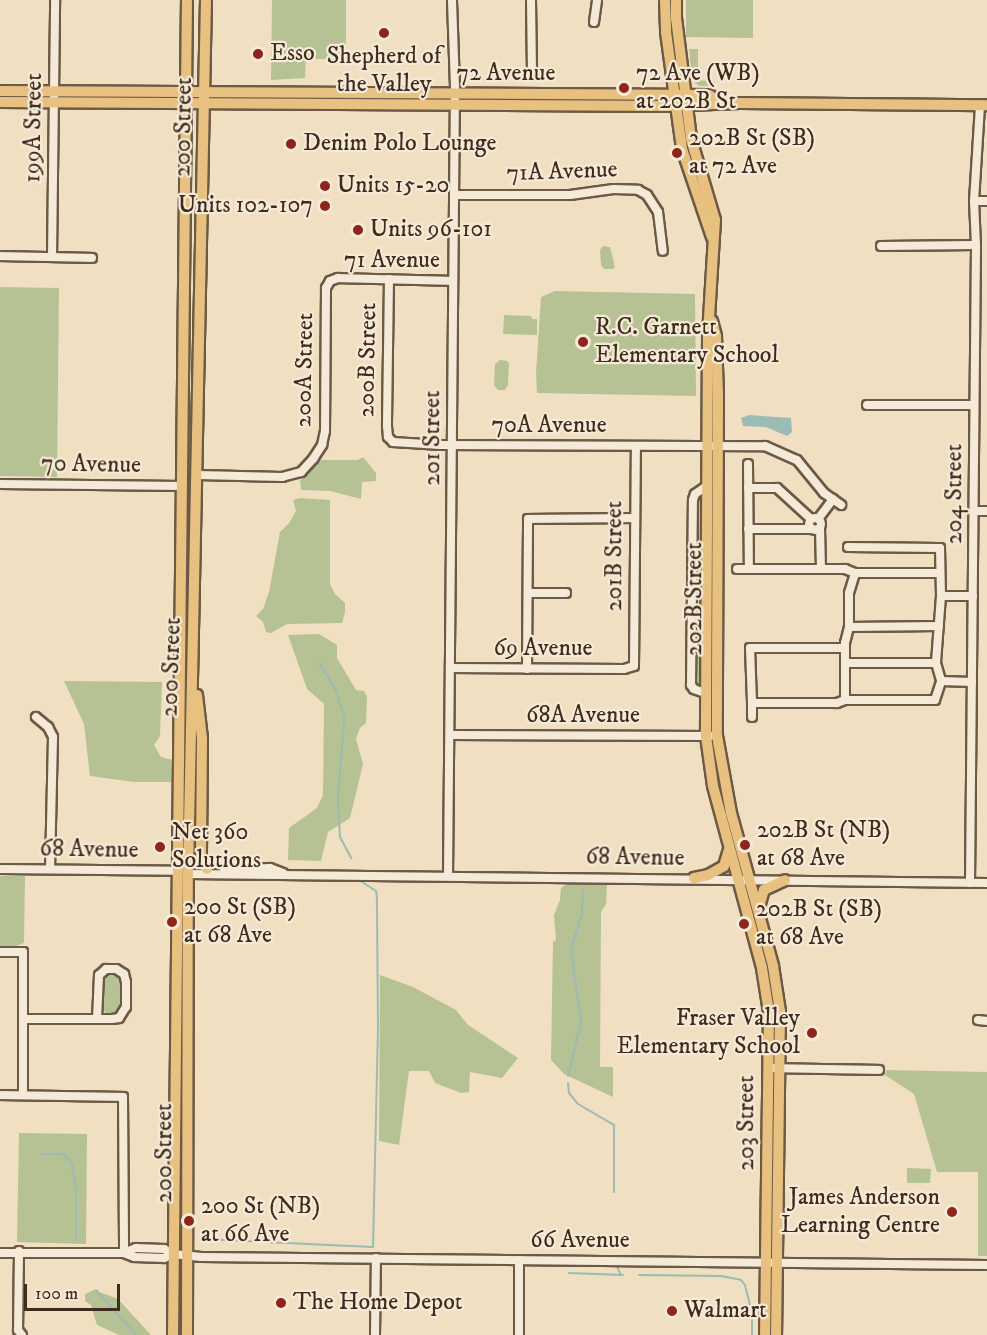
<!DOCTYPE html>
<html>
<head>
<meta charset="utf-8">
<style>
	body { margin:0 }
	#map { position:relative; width:987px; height:1335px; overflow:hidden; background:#f0dfc1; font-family:"IM FELL DW Pica",serif }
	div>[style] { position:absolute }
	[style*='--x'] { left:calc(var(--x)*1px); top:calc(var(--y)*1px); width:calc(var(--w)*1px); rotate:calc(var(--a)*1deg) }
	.green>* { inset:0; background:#b7c294 }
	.water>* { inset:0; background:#9abcb4 }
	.stream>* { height:2px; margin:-1px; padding:0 1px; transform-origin:1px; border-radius:1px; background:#9abcb4 }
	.roads { filter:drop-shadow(2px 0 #6c5946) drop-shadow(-2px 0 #6c5946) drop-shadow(0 2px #6c5946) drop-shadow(0 -2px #6c5946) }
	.minor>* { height:8px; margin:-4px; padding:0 4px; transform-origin:4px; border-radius:4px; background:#f5ead7 }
	.minor>.ring { margin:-4px; padding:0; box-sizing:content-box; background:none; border:8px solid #f5ead7; border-radius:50% }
	.major>* { height:10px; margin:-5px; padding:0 5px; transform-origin:5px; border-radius:5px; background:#e8c080 }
	.dots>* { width:16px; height:16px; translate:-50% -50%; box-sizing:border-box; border:3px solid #f5ead7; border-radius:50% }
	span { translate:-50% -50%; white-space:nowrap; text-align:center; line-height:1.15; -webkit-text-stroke:4.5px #f5ead7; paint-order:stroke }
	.poi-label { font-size:24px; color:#402c1d }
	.left { translate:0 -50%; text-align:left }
	.right { translate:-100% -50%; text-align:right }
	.street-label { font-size:24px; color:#402c1d }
	.scale { position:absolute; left:24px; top:1284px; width:96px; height:27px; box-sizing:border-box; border:3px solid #402c1d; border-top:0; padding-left:8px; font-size:18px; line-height:21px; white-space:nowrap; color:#402c1d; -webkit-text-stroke:4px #f5ead7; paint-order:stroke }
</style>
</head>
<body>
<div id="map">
	<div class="green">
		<i style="clip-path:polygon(272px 0,346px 0,346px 59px,306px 59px,305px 78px,271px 80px)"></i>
		<i style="clip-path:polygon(686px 0,753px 0,753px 38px,686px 37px)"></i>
		<i style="clip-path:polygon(689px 49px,698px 49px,698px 80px,709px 81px,708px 84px,715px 81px,715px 86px,699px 86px,692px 80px)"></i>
		<i style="clip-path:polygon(603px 246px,610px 247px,615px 267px,613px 269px,604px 269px,601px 265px,600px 250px)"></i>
		<i style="clip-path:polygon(0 287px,59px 288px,57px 477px,0 476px)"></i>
		<i style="clip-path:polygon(555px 291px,695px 294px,696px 396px,537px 393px,536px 374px,541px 297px)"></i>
		<i style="clip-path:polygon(504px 315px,531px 316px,532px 319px,537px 319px,537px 335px,503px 334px)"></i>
		<i style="clip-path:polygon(500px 360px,507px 361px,509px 364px,508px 385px,505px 390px,498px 390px,494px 385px,495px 364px)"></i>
		<i style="clip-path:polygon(363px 457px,376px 473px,376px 481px,362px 482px,361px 499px,330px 491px,301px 490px,300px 481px,321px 460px,358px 460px)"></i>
		<i style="clip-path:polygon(300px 498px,330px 500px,330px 584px,335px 594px,345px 603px,345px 613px,342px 623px,287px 624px,271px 633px,266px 632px,263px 622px,256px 616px,263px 609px,269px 592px,280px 532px,289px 523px,296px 511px,293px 500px)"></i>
		<i style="clip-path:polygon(699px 499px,702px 499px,701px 688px,697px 686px)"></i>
		<i style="clip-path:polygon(319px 634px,337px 645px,337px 658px,356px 690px,364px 691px,367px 697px,366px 723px,360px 728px,356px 739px,363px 764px,350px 818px,328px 832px,321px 861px,288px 860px,289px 828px,317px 808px,323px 795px,324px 704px,307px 689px,288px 635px)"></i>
		<i style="clip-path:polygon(64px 681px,162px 682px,160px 736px,154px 745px,161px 757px,173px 760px,173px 782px,134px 782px,90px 776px,84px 724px)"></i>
		<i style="clip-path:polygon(0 876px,25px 876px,24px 943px,16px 946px,0 946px)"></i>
		<i style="clip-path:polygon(567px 884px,607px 884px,606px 904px,601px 912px,600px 1067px,613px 1067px,613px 1097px,564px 1074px,551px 1060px,553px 942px,556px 940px,554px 915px,560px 900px,561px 888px)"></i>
		<i style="clip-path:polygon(111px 972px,119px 974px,122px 978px,121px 1009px,113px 1015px,106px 1014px,102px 1007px,102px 978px)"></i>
		<i style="clip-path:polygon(380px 975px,413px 987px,456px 1010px,468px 1025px,518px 1058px,502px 1078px,470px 1072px,469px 1092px,461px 1093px,435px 1083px,429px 1071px,409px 1071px,399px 1145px,379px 1141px)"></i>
		<i style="clip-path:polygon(886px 1070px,987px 1072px,987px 1256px,978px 1256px,978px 1172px,937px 1172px,914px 1094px,885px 1075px)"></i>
		<i style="clip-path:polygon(19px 1133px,87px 1134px,86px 1244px,17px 1242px)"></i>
		<i style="clip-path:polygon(907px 1168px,931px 1169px,930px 1183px,907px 1183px)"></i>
		<i style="clip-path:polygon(94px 1290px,118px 1299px,151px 1335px,119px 1335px,97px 1325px,91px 1305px,85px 1301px,85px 1294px)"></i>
	</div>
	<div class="water">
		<i style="clip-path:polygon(749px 415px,791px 418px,792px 432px,787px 436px,766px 427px,743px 426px,741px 418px)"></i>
	</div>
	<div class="stream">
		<i style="--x:320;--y:664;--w:33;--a:59"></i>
		<i style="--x:337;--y:692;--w:28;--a:75"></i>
		<i style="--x:344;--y:719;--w:80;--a:94.3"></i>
		<i style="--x:338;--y:799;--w:38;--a:87"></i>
		<i style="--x:340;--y:837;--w:24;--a:62"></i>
		<i style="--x:568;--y:1076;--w:56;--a:-76.5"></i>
		<i style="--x:581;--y:1022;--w:74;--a:-97.8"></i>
		<i style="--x:571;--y:949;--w:36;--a:-72"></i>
		<i style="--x:582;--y:915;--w:26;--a:-88"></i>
		<i style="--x:568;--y:1083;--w:10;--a:84"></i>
		<i style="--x:569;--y:1093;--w:14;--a:51"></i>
		<i style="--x:578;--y:1104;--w:42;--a:30.3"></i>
		<i style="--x:614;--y:1125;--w:67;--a:90"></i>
		<i style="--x:42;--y:1154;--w:22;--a:0"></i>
		<i style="--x:64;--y:1154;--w:13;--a:51"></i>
		<i style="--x:72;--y:1164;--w:25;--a:81"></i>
		<i style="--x:76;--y:1189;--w:49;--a:90"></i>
		<i style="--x:202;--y:1239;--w:171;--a:2.7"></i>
		<i style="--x:373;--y:1247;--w:223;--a:-88.7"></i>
		<i style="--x:378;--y:1024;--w:127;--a:-90.5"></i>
		<i style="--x:377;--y:897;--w:6;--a:-99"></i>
		<i style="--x:376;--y:891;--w:17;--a:-147"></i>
		<i style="--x:617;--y:1267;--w:9;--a:63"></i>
		<i style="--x:569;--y:1273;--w:54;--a:2.1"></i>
		<i style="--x:639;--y:1275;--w:82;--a:0.7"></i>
		<i style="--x:721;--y:1276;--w:20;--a:11"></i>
		<i style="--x:741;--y:1280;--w:6;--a:51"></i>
		<i style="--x:745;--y:1285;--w:29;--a:76"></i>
		<i style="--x:752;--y:1313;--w:22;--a:90"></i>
		<i style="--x:96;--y:1290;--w:60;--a:48.4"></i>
	</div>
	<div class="roads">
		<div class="minor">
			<i style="--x:531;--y:0;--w:71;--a:89.2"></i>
			<i style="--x:594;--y:22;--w:22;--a:-82"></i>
			<i style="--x:454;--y:195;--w:116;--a:0"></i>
			<i style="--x:570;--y:195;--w:44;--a:-7.8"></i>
			<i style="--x:614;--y:189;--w:24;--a:2"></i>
			<i style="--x:638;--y:190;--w:10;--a:29"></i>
			<i style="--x:647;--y:195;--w:20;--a:57"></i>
			<i style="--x:658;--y:212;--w:39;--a:83"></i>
			<i style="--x:974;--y:201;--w:13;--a:0"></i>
			<i style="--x:881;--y:246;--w:95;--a:-0.6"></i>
			<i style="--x:0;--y:256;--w:92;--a:1.2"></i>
			<i style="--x:52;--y:257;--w:257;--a:-89.3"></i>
			<i style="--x:389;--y:279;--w:147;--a:90.8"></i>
			<i style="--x:387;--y:426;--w:11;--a:85"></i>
			<i style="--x:388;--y:437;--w:7;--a:45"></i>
			<i style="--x:393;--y:442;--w:48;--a:3.6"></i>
			<i style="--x:441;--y:445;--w:324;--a:0.2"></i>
			<i style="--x:765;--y:446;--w:35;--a:24"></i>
			<i style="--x:797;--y:460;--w:43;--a:50.7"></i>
			<i style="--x:824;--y:493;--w:21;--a:35"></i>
			<i style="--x:867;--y:405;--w:107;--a:0"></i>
			<i style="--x:748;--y:464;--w:105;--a:89.5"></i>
			<i style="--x:198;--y:475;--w:84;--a:1.4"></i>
			<i style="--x:282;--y:477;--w:20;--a:-15"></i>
			<i style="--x:301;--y:472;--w:18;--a:-47"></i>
			<i style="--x:313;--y:459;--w:17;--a:-57"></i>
			<i style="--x:322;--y:445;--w:14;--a:-78"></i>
			<i style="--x:325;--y:431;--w:143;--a:-89.6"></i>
			<i style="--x:326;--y:288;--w:8;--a:-60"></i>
			<i style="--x:330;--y:281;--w:9;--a:-21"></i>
			<i style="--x:338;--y:278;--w:115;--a:1.5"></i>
			<i style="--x:0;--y:484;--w:182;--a:0.6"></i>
			<i style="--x:748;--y:488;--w:29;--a:0"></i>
			<i style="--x:777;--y:488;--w:46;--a:42.4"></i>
			<i style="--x:974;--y:511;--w:13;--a:0"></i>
			<i class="ring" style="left:809px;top:518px;width:4px;height:4px"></i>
			<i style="--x:818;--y:519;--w:25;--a:-53"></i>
			<i style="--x:820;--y:528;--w:41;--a:88.6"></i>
			<i style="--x:748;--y:529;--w:65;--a:0"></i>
			<i style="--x:848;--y:547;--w:92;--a:0.6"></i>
			<i style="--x:940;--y:548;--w:48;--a:88.8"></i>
			<i style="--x:941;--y:596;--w:32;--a:0"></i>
			<i style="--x:737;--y:569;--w:108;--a:0"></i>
			<i style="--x:845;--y:569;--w:11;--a:22"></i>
			<i style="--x:528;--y:593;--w:38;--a:0"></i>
			<i style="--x:941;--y:596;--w:67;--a:94.3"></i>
			<i style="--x:936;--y:663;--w:19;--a:74"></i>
			<i style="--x:941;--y:681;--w:31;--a:2"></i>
			<i style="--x:849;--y:627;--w:90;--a:-0.6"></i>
			<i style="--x:845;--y:648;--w:95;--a:180"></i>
			<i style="--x:750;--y:648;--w:55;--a:87.9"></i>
			<i style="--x:752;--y:703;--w:85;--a:0"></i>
			<i style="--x:837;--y:703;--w:9;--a:-21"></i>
			<i style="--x:845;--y:700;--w:37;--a:-90"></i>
			<i style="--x:936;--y:663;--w:91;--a:180"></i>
			<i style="--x:845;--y:663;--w:20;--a:-90"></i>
			<i style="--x:845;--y:643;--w:16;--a:-76"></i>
			<i style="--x:849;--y:627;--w:34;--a:-90"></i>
			<i style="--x:849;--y:593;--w:21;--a:-73"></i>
			<i style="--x:855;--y:573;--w:85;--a:0"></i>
			<i style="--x:450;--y:668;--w:174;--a:0.3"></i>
			<i style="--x:624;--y:669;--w:10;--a:-17"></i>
			<i style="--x:634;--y:666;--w:220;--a:-89.5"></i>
			<i style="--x:527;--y:669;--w:150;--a:-89.6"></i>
			<i style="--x:528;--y:519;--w:106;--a:-0.5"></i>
			<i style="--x:705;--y:693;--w:12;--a:-160"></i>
			<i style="--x:694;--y:689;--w:5;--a:-127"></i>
			<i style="--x:691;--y:685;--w:185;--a:-89.4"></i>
			<i style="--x:693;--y:500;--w:6;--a:-72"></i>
			<i style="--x:695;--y:494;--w:14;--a:-34"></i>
			<i style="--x:845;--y:700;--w:90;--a:0"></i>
			<i style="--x:935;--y:700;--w:20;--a:-72"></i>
			<i style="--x:36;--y:717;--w:16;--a:40"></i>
			<i style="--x:48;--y:727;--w:11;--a:63"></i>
			<i style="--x:53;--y:737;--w:132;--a:91.3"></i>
			<i style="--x:752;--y:717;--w:14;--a:-90"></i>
			<i style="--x:450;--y:735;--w:260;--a:0.2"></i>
			<i style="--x:0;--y:869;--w:177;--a:0.6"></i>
			<i style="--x:224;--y:870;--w:46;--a:-2.5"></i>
			<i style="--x:270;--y:868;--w:14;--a:21"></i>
			<i style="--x:188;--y:874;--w:799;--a:0.65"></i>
			<i style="--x:448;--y:875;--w:788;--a:-89.49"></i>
			<i style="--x:455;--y:87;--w:87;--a:-92"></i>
			<i style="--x:970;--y:883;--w:638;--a:-89.46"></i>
			<i style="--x:976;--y:245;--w:44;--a:-92.6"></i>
			<i style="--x:974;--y:201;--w:96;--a:-86.4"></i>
			<i style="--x:0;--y:952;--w:23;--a:0"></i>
			<i style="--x:23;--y:952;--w:143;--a:90"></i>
			<i style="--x:24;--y:1019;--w:88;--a:0"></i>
			<i style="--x:112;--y:1019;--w:7;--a:-8"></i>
			<i style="--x:119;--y:1018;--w:13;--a:-58"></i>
			<i style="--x:126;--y:1007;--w:25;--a:-90"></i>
			<i style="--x:126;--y:982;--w:8;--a:-104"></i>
			<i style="--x:124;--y:974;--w:9;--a:-148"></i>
			<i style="--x:116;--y:969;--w:10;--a:180"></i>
			<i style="--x:106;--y:969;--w:9;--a:139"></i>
			<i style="--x:99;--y:975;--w:44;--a:92.6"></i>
			<i style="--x:978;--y:1020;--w:9;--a:6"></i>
			<i style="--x:769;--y:1068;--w:110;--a:1"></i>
			<i style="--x:0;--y:1095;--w:123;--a:0.9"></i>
			<i style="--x:123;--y:1097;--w:156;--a:89.6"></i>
			<i style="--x:19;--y:1251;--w:79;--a:90.7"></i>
			<i style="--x:18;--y:1330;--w:6;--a:51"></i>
			<i style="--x:0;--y:1253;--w:124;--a:0"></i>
			<i style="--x:124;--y:1253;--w:13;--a:-23"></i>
			<i style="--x:136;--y:1248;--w:28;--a:2"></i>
			<i style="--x:164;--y:1249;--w:10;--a:29"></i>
			<i style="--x:124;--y:1253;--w:11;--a:22"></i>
			<i style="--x:134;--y:1257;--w:30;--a:2"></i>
			<i style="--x:164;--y:1258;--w:10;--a:-24"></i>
			<i style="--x:173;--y:1254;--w:28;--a:6"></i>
			<i style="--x:201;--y:1257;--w:786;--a:0.58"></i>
			<i style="--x:375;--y:1335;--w:77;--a:-89.3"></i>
			<i style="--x:519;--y:1335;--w:75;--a:-90"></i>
		</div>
		<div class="major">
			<i style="--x:665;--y:0;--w:32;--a:88"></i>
			<i style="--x:666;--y:32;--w:118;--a:82.2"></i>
			<i style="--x:682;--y:149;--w:93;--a:71.2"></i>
			<i style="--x:676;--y:0;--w:18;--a:90"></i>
			<i style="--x:676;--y:18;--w:122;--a:82.9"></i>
			<i style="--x:691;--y:139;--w:84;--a:73.5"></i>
			<i style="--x:715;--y:220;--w:116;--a:93.5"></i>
			<i style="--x:708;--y:336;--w:400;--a:90.3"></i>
			<i style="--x:706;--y:736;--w:50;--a:82"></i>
			<i style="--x:713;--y:786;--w:188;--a:74.9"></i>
			<i style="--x:762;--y:968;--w:45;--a:81"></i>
			<i style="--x:769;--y:1012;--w:323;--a:90.7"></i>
			<i style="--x:0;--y:91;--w:709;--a:0.32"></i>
			<i style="--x:709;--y:95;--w:15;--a:32"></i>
			<i style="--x:0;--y:102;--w:665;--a:0.34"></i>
			<i style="--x:665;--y:106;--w:75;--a:-2.3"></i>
			<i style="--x:740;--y:103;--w:247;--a:0.5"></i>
			<i style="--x:712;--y:321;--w:16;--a:75"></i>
			<i style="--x:716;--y:336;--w:60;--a:88.1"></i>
			<i style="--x:718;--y:396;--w:340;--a:90.2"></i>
			<i style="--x:717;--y:736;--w:78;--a:79.7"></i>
			<i style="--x:731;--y:813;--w:159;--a:74.6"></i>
			<i style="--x:773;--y:966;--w:46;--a:81.2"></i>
			<i style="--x:780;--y:1011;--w:324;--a:90.7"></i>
			<i style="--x:197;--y:695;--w:43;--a:83.4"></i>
			<i style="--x:202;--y:738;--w:124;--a:90.5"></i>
			<i style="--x:201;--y:862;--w:9;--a:49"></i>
			<i style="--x:694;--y:878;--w:14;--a:-12"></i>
			<i style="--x:708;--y:875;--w:18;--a:-29"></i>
			<i style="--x:724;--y:866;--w:17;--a:-73"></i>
			<i style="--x:759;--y:907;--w:18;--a:-74"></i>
			<i style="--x:764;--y:890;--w:23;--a:-25"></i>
			<i style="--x:173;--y:1335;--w:1335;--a:-89.4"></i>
			<i style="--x:187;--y:1335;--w:461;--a:-89.9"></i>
			<i style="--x:188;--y:874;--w:874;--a:-88.82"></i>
		</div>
	</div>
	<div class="dots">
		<i style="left:384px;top:33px;background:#8f2418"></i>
		<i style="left:258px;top:54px;background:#8f2418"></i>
		<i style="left:624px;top:88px;background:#8f2418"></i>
		<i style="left:291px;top:144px;background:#8f2418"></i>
		<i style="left:677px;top:153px;background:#8f2418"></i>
		<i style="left:325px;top:186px;background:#8f2418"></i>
		<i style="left:325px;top:206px;background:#8f2418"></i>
		<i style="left:358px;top:230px;background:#8f2418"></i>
		<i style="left:583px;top:342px;background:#8f2418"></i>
		<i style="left:745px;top:845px;background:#8f2418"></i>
		<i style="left:160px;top:847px;background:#8f2418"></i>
		<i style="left:172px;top:922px;background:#8f2418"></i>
		<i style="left:744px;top:924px;background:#8f2418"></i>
		<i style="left:812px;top:1033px;background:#8f2418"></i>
		<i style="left:952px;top:1212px;background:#8f2418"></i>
		<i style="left:189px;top:1221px;background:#8f2418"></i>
		<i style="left:281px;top:1303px;background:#8f2418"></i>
		<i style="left:672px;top:1311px;background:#8f2418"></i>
	</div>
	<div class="poi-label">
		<span class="left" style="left:270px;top:54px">Esso</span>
		<span style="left:384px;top:71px">Shepherd of<br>the Valley</span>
		<span class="left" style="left:636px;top:88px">72 Ave (WB)<br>at 202B St</span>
		<span class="left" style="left:689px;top:153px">202B St (SB)<br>at 72 Ave</span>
		<span class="left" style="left:303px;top:144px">Denim Polo Lounge</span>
		<span class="left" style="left:337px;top:186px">Units 15-20</span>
		<span class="right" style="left:313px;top:206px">Units 102-107</span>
		<span class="left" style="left:370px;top:230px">Units 96-101</span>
		<span class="left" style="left:595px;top:342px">R.C. Garnett<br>Elementary School</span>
		<span class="left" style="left:757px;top:845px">202B St (NB)<br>at 68 Ave</span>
		<span class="left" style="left:172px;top:847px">Net 360<br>Solutions</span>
		<span class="left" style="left:184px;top:922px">200 St (SB)<br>at 68 Ave</span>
		<span class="left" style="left:756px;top:924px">202B St (SB)<br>at 68 Ave</span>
		<span class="right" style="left:800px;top:1033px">Fraser Valley<br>Elementary School</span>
		<span class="right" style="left:940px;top:1212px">James Anderson<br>Learning Centre</span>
		<span class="left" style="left:201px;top:1221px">200 St (NB)<br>at 66 Ave</span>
		<span class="left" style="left:293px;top:1303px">The Home Depot</span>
		<span class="left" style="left:684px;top:1311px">Walmart</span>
	</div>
	<div class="street-label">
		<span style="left:506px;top:74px">72 Avenue</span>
		<span style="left:184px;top:127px;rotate:-89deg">200 Street</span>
		<span style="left:34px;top:128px;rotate:-89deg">199A Street</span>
		<span style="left:562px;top:172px;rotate:-2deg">71A Avenue</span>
		<span style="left:392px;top:261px">71 Avenue</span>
		<span style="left:368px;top:360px;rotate:-89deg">200B Street</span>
		<span style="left:305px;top:370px;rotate:-89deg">200A Street</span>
		<span style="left:549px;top:426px">70A Avenue</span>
		<span style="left:433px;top:438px;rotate:-90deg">201 Street</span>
		<span style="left:91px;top:465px;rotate:1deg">70 Avenue</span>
		<span style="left:955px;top:494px;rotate:-90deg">204 Street</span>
		<span style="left:615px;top:556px;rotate:-90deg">201B Street</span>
		<span style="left:695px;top:599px;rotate:-90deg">202B Street</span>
		<span style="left:543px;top:649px">69 Avenue</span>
		<span style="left:172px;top:667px;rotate:-88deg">200 Street</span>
		<span style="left:583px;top:716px">68A Avenue</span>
		<span style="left:89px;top:850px;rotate:1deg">68 Avenue</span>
		<span style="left:635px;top:858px;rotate:1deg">68 Avenue</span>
		<span style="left:747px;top:1123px;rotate:-90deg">203 Street</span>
		<span style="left:165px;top:1153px;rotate:-90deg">200 Street</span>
		<span style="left:580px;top:1241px">66 Avenue</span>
	</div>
	<div class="scale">100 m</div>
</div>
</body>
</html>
